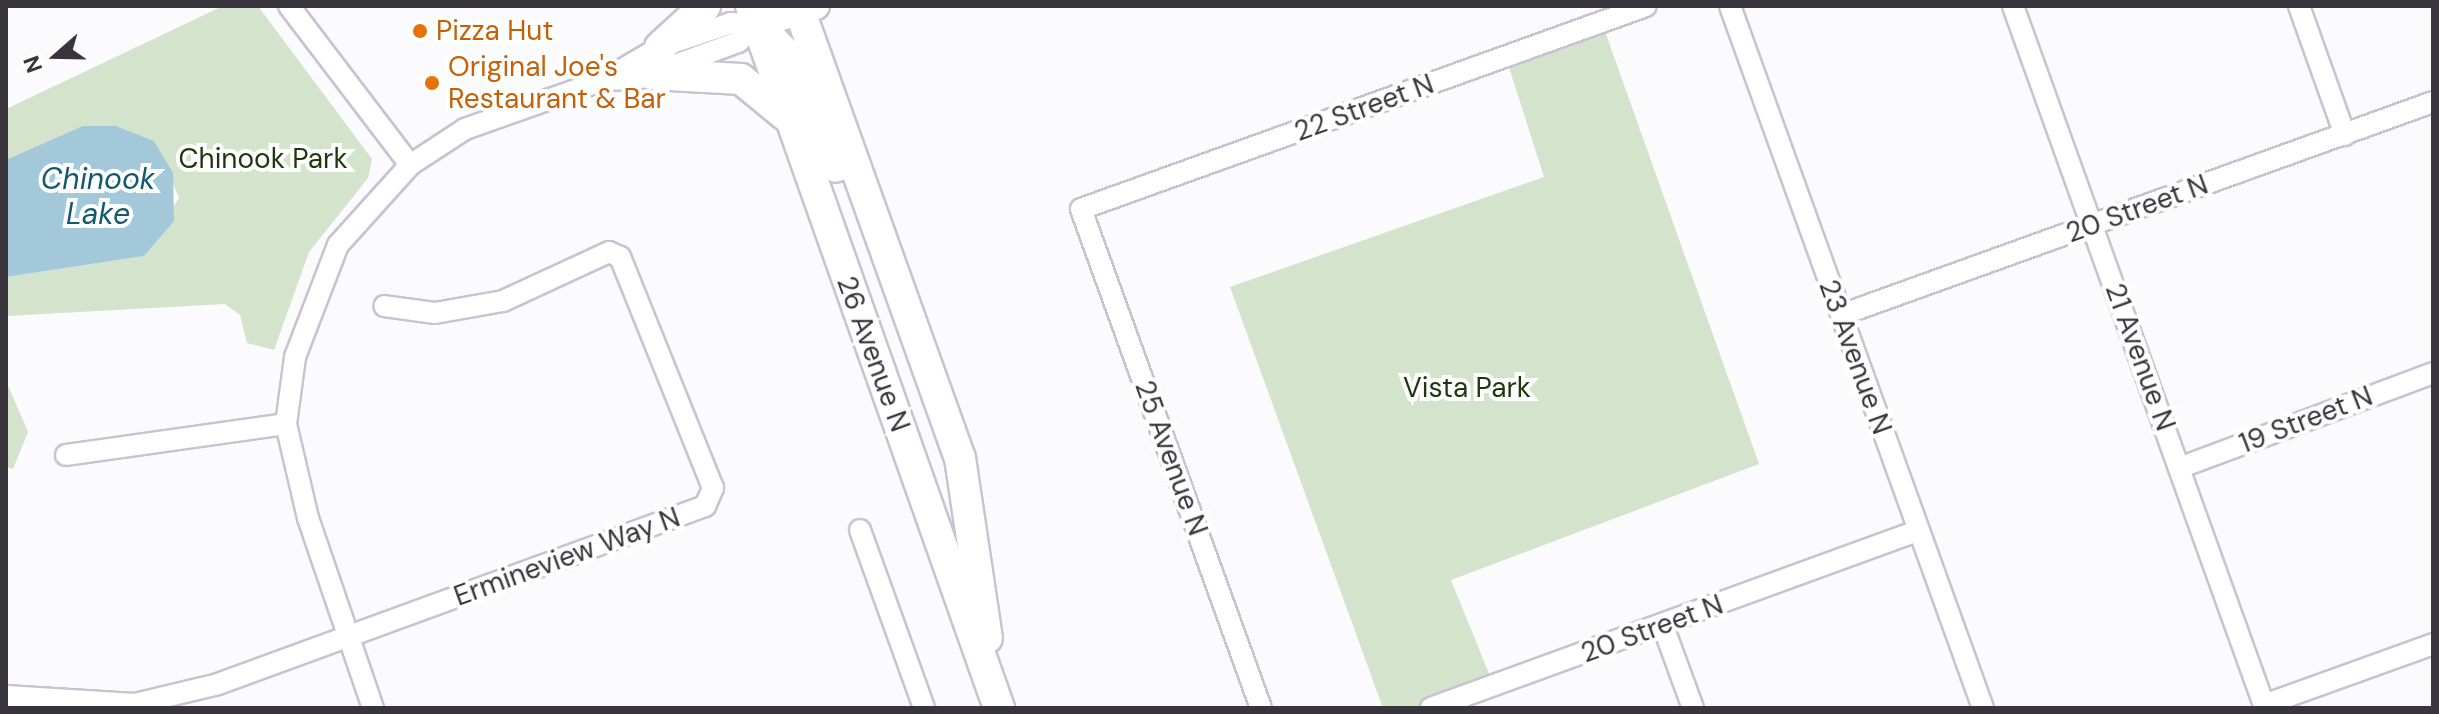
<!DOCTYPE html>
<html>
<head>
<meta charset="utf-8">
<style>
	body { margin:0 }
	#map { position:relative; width:2439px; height:714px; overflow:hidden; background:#fbfafd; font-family:"DM Sans",sans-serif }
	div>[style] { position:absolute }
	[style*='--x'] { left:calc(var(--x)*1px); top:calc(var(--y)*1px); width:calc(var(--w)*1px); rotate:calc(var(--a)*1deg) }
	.green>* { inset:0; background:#d3e3cc }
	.water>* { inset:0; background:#a3c8d9 }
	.roads { filter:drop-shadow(2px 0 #c8c3d3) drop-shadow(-2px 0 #c8c3d3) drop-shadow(0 2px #c8c3d3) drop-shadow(0 -2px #c8c3d3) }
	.minor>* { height:20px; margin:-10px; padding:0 10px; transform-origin:10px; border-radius:10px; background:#fff }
	.tertiary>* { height:26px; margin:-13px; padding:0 13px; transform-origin:13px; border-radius:13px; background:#fff }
	.secondary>* { height:30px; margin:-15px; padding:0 15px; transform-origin:15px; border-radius:15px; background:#fff }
	.dots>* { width:22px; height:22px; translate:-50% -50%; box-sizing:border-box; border:4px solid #fff; border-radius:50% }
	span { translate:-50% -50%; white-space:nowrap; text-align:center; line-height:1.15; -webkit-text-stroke:8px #fff; paint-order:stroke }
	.food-label { font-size:28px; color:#c56008 }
	.left { translate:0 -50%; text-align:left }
	.street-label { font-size:28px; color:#38363c }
	.park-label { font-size:28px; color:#1c370b }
	.water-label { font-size:30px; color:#115870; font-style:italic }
	.frame { position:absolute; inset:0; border:8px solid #38363c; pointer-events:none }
	.north { position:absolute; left:16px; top:16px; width:80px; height:80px; -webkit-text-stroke:6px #fff; paint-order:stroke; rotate:250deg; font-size:22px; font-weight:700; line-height:32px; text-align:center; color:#38363c }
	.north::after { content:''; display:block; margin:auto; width:28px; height:36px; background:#38363c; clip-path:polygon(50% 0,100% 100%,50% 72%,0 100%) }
</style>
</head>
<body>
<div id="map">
	<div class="green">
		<i style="clip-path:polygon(223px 6px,258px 6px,372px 159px,368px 178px,309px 252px,274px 350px,247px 343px,240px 315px,225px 304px,6px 316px,6px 277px,144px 256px,179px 198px,154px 141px,116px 126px,6px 160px,6px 109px)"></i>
		<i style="clip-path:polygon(1602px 23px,1759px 464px,1451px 580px,1494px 686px,1431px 708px,1383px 708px,1230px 287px,1544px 177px,1506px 58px)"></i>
		<i style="clip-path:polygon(6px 381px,28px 432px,13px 469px,6px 467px)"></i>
	</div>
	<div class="water">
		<i style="clip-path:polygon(83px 126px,116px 126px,154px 141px,173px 173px,174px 221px,144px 256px,6px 277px,6px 160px)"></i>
	</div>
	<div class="roads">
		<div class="minor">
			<i style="--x:289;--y:6;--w:200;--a:52.7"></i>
			<i style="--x:1730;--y:6;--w:746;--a:70.18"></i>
			<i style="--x:2013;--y:6;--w:746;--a:70.25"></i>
			<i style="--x:2299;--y:6;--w:137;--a:70.4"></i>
			<i style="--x:604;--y:80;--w:65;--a:-30.5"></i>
			<i style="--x:660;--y:47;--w:75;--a:-18.7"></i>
			<i style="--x:731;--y:23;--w:26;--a:4"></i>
			<i style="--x:1841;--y:315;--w:629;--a:-19.79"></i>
			<i style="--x:66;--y:455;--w:222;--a:-8"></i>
			<i style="--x:2179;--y:468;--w:271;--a:-20.5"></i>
			<i style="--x:860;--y:530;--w:189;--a:70.2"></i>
			<i style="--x:1663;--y:626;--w:87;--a:69.9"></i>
			<i style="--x:6;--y:696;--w:129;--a:3.5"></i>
			<i style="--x:135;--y:704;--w:85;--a:-13.5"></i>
			<i style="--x:218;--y:684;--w:519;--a:-20.08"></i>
			<i style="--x:705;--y:506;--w:20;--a:-66"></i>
			<i style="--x:713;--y:488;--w:249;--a:-111.9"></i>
			<i style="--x:620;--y:257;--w:12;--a:-156"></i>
			<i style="--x:609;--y:252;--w:117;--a:155.2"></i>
			<i style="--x:503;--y:301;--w:69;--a:170"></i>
			<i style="--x:435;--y:313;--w:51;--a:-172.2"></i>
			<i style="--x:2264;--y:705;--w:180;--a:-19.8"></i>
			<i style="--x:373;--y:708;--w:201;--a:-108.9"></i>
			<i style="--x:308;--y:518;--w:97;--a:-103.2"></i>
			<i style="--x:286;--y:424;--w:68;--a:-82.3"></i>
			<i style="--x:295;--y:357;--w:120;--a:-69"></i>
			<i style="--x:338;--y:245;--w:108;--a:-48"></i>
			<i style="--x:410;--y:165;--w:66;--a:-33.2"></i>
			<i style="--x:465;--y:129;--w:147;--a:-19.4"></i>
			<i style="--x:604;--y:80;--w:33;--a:-2"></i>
			<i style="--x:637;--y:79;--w:108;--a:-20.1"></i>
			<i style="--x:738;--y:42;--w:25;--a:-42"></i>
			<i style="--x:1261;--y:708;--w:530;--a:-109.84"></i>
			<i style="--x:1081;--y:209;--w:600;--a:-19.76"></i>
			<i style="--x:1431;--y:708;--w:517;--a:-20.01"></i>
		</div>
		<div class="tertiary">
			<i style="--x:757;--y:25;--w:62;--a:-17.9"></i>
		</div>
		<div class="secondary">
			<i style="--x:751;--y:6;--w:745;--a:70.54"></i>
			<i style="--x:798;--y:6;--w:480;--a:70.3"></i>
			<i style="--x:960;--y:458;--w:182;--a:81.5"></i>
			<i style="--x:762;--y:29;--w:45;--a:45.9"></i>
			<i style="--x:793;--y:61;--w:114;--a:67.9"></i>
			<i style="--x:660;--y:47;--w:61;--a:-42.3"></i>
			<i style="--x:651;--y:74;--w:90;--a:3.2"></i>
			<i style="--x:741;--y:79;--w:57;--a:39.3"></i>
		</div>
	</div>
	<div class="dots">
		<i style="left:420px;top:31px;background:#e8710a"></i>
		<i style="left:432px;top:83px;background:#e8710a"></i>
	</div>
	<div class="food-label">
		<span class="left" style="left:436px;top:31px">Pizza Hut</span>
		<span class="left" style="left:448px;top:83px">Original Joe's<br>Restaurant &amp; Bar</span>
	</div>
	<div class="street-label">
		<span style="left:1364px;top:108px;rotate:-20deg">22 Street N</span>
		<span style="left:2137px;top:209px;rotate:-20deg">20 Street N</span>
		<span style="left:873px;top:354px;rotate:70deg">26 Avenue N</span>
		<span style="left:1855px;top:357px;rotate:70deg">23 Avenue N</span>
		<span style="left:2140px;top:357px;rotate:70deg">21 Avenue N</span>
		<span style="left:2306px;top:420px;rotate:-21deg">19 Street N</span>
		<span style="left:1171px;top:458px;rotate:70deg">25 Avenue N</span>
		<span style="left:567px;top:557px;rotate:-20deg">Ermineview Way N</span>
		<span style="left:1652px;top:629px;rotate:-20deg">20 Street N</span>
	</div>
	<div class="park-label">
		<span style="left:263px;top:159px">Chinook Park</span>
		<span style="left:1467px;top:388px">Vista Park</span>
	</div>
	<div class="water-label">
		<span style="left:98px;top:196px">Chinook<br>Lake</span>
	</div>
	<div class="frame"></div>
	<div class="north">N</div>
</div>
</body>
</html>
